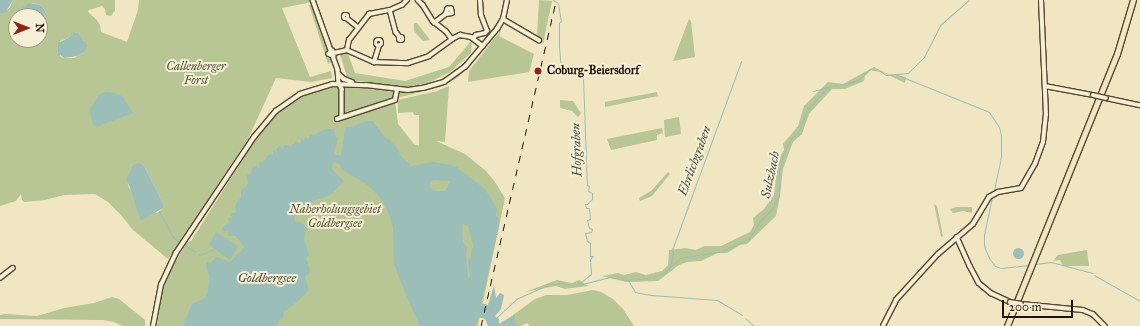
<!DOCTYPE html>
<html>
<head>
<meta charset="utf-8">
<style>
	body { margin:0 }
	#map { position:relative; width:1140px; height:326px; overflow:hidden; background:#f0e6c1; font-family:"IM FELL Great Primer",serif }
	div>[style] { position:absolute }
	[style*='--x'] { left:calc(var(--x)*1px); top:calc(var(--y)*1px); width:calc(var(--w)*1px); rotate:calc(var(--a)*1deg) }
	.green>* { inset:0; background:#b8c594 }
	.water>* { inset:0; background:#9bbeb8 }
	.round { border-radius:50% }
	.stream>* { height:1px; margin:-0.5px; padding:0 0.5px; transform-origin:0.5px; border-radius:0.5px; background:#9bbeb8 }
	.roads { filter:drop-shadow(1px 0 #574730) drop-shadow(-1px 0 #574730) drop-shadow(0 1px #574730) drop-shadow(0 -1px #574730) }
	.minor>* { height:3.5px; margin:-1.75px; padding:0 1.75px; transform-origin:1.75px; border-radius:1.75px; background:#f5efd7 }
	.minor>.ring { margin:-1.75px; padding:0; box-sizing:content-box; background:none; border:3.5px solid #f5efd7; border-radius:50% }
	.major>* { height:4.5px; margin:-2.25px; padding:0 2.25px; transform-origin:2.25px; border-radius:2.25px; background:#f0e6c1 }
	.rail>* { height:1px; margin-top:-0.5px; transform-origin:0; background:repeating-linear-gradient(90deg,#241200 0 7px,transparent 0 14px) }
	.bridges { filter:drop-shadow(1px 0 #574730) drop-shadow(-1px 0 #574730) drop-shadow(0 1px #574730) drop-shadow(0 -1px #574730) }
	.minor-bridge>* { height:3.5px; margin:-1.75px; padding:0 1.75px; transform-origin:1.75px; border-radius:1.75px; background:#f5efd7 }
	.dots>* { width:11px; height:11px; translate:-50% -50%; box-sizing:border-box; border:2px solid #f5efd7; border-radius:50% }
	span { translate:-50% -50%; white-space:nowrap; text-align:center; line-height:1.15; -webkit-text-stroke:4px #f5efd7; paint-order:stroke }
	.park-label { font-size:12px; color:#585134; font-style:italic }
	.poi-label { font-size:12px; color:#241200; font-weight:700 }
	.left { translate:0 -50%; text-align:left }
	.water-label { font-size:13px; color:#4e4e40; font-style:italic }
	.north { position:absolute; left:8px; top:8px; width:40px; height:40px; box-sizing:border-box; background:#f5efd7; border:1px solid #a19781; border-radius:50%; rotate:90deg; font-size:11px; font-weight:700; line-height:16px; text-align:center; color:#241200 }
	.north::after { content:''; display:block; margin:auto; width:14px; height:18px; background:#8f2418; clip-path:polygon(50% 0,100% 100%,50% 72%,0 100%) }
	.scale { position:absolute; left:1002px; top:300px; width:71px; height:18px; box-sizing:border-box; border:2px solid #241200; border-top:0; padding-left:5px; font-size:12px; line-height:14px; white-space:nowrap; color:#241200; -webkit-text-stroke:3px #f5efd7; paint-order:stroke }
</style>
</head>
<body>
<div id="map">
	<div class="green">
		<i style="clip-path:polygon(evenodd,13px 0,115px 0,115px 10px,111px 16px,106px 15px,105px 9px,102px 6px,89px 10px,88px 12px,96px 19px,100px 25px,101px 32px,127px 42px,138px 10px,139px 0,312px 0,312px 2px,282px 8px,310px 77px,331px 71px,332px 78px,311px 82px,276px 78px,248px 139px,168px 259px,133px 230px,121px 215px,108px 202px,95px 194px,64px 195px,45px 200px,24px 202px,22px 200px,21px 194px,16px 201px,0 206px,0 13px,9px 9px,13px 0,32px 3px,40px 5px,46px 11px,40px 25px,40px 40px,16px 40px,16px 16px,22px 16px,20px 9px,32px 3px,13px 0,75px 32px,84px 41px,84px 52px,74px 58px,63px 58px,60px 56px,60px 41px,68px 38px,75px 32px,13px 0,140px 163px,144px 166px,163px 203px,163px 208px,157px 213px,133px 196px,128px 185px,140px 163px)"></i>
		<i style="clip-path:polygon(539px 0,552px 1px,543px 44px,537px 37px)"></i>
		<i style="clip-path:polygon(309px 5px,313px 5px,331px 49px,328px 52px,329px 55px,334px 61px,328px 64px)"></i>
		<i style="clip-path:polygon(689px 19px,691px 21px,695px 57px,673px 61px)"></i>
		<i style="clip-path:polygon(414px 23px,417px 23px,430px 40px,423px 41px,414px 31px)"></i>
		<i style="clip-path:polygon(501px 30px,499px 36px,534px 54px,529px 72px,468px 82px,469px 71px)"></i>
		<i style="clip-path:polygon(472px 40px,471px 53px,450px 72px,428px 83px,407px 87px,351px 80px,347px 77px,340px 54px,344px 52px,348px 54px,355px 73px,405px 81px,449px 67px)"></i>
		<i style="clip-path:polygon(874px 67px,888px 74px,906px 77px,905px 83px,878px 70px,871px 70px,865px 76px,864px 81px,845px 89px,832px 89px,809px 114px,802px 134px,793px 142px,783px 169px,780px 196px,776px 216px,747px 244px,740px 245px,727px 253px,718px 253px,701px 261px,687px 262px,679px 265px,658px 281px,626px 282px,602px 276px,618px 273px,624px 275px,636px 272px,646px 275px,662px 271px,668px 265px,669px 250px,685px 248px,696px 250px,704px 246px,721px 246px,750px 232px,754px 225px,753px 218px,764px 209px,774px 195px,778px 160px,784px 150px,783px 144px,798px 126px,804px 106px,828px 82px,843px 84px)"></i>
		<i style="clip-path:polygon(465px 70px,458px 77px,441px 87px,397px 98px,399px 92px,416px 91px,442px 85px)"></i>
		<i style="clip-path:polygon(339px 85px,392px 91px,394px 93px,398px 124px,414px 144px,419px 146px,419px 115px,414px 115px,413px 112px,398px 113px,398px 100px,437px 91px,449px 86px,445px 142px,436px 141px,465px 154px,486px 171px,495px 182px,505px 198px,478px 326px,157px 326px,162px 292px,173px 265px,187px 243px,191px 241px,252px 145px,277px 114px,288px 104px,310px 92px)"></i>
		<i style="clip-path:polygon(657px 92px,658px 96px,605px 107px,605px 102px)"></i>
		<i style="clip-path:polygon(560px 100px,573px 101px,581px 113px,578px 117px,572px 111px,560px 108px)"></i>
		<i style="clip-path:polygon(679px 117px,681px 134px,665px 137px,664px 120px)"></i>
		<i style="clip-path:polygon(662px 128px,663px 133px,657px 135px,657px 140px,611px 150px,607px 139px)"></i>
		<i style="clip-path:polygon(668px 172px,670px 174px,652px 196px,640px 201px,639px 198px,651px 191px)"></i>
		<i style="clip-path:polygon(934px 204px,937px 206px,943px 236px,941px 237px)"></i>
		<i style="clip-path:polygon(956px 207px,972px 207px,972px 213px,963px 211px,953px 213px,950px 209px)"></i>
		<i style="clip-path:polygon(1087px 250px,1089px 266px,1063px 266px,1060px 260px,1053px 261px,1058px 255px)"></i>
		<i style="clip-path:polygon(557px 280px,572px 283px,579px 280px,588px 286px,565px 289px,556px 286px,525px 292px)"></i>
		<i style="clip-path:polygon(593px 290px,601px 292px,613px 299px,623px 309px,634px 326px,530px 326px,527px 323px,521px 326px,514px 322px,513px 315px,535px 299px,546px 295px,567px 295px)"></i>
		<i style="clip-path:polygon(112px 297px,119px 299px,145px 320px,145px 326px,123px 326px,114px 322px,102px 320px,0 319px,0 315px,5px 314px,37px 316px,64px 308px,94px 303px)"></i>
	</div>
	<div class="water">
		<i style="clip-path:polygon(0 0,13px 0,5px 13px,0 13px)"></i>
		<i style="clip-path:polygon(30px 3px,40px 5px,46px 11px,40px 25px,40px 16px,34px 16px,34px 12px,27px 11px,26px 16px,22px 16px,20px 9px)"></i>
		<i style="clip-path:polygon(74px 32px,79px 34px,87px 46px,84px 52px,77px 56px,64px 58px,58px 53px,58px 43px,68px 38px)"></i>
		<i style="clip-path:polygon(106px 92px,114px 93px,122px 96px,133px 113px,99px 126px,94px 125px,91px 118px,90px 110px,99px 94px)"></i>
		<i style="clip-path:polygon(evenodd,366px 121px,373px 121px,385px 138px,390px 140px,399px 151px,400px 155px,411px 166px,434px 162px,455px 166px,485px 189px,497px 208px,496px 216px,499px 218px,499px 227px,481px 303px,488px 305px,494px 285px,496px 298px,500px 293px,504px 295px,501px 309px,495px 316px,499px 319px,499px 324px,515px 314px,514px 322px,521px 326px,488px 326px,485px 319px,478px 317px,476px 326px,420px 326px,408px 300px,394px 264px,393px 227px,389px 214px,381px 199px,373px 190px,363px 182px,342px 170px,340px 165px,334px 162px,332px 165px,332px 169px,343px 180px,343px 182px,330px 195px,314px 201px,307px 208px,305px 215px,296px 214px,294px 217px,295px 222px,302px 223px,306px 227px,304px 239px,309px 255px,306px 258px,310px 269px,309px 274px,305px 277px,309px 290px,298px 301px,284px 312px,283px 319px,278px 321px,277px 326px,183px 326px,192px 304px,205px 298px,208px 291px,209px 276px,206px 266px,207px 262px,210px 263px,216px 257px,230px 262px,242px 250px,241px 248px,243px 249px,245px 247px,235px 236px,228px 236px,228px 231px,225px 232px,222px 229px,225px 225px,230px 223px,228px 218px,233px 218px,230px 214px,236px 212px,235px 206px,241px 197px,241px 189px,246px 187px,248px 183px,247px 175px,250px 174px,253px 167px,257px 166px,260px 169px,259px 162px,263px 162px,268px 155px,273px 154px,273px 151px,277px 152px,276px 149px,279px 146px,283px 149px,284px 145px,291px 146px,292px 144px,295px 144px,296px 141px,300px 144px,301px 138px,304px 140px,305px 137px,308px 139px,311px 135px,314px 135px,325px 129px,334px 129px,335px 136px,338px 138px,334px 153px,335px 155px,341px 156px,345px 127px,351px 127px,366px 121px,433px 180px,445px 181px,450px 181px,446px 191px,434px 191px,429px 186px,433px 180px,366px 121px,462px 223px,468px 226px,473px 245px,471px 256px,468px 262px,470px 276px,468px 279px,466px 256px,467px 247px,463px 242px,462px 223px)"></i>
		<i style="clip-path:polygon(140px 163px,144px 166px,163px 203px,163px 208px,142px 220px,140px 219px,127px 179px,133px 165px)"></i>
		<i style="clip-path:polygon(216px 232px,238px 246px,230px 260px,209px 245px)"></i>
		<i class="round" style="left:1012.5px;top:247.5px;width:11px;height:11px"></i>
	</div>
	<div class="stream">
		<i style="--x:553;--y:0;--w:6;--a:31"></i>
		<i style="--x:558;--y:3;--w:18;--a:81"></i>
		<i style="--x:561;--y:21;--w:3;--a:135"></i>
		<i style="--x:559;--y:23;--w:24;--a:90"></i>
		<i style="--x:559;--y:47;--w:23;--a:85"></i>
		<i style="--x:564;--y:74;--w:17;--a:7"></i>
		<i style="--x:581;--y:76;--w:3;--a:45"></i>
		<i style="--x:583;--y:78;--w:107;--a:87.9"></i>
		<i style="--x:587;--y:185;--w:2;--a:27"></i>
		<i style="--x:589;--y:186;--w:5;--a:101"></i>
		<i style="--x:588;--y:191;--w:4;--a:27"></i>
		<i style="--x:592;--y:193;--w:6;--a:90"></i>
		<i style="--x:592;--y:199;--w:7;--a:135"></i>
		<i style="--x:587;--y:204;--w:2;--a:180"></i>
		<i style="--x:585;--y:204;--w:4;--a:76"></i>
		<i style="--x:586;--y:208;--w:3;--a:0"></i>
		<i style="--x:589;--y:208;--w:11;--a:85"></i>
		<i style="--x:590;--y:219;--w:3;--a:162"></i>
		<i style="--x:587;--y:220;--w:8;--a:76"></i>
		<i style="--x:589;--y:228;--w:3;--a:18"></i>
		<i style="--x:592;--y:229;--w:3;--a:108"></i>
		<i style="--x:591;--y:232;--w:6;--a:171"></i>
		<i style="--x:585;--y:233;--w:8;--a:76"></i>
		<i style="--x:587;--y:241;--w:4;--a:34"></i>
		<i style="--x:590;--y:243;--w:13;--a:90"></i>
		<i style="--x:590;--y:256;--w:3;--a:0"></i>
		<i style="--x:593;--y:256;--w:4;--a:135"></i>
		<i style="--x:590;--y:259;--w:15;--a:86"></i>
		<i style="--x:591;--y:274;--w:19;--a:141"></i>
		<i style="--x:895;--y:74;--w:101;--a:22"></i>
		<i style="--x:989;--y:112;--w:18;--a:56"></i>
		<i style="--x:999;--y:127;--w:8;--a:76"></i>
		<i style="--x:1001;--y:135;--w:22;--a:90"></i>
		<i style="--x:1001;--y:157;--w:38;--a:102"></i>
		<i style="--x:813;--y:91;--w:16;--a:-15"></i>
		<i style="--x:992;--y:197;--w:38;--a:102"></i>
		<i style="--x:984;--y:234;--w:12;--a:90"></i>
		<i style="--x:984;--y:246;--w:13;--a:67"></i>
		<i style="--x:989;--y:258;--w:10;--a:53"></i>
		<i style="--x:995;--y:266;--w:6;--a:18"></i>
		<i style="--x:1001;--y:268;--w:29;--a:-6"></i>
		<i style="--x:159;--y:211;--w:30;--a:62"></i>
		<i style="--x:173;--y:237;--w:8;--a:40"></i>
		<i style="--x:184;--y:245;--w:13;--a:32"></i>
		<i style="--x:198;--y:254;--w:3;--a:18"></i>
		<i style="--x:201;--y:255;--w:14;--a:-25"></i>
		<i style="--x:1035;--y:264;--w:16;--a:-7"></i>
		<i style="--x:1051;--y:262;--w:43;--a:14.7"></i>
		<i style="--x:670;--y:267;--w:14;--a:-78"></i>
		<i style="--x:673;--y:253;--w:3;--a:-108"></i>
		<i style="--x:672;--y:250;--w:201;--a:-69.9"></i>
		<i style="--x:1094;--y:275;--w:53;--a:29.5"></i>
		<i style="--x:653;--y:277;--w:12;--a:-20"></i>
		<i style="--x:664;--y:273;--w:22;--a:-43"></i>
		<i style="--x:680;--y:258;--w:44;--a:-9.2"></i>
		<i style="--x:723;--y:251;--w:29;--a:-25"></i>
		<i style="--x:749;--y:239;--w:21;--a:-59"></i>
		<i style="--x:760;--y:221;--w:17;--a:-45"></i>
		<i style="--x:772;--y:209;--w:15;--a:-62"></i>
		<i style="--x:779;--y:196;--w:26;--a:-90"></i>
		<i style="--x:779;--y:170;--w:19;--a:-74"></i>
		<i style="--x:784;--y:152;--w:15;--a:-62"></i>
		<i style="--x:791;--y:139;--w:9;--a:-41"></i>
		<i style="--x:798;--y:133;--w:22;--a:-69"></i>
		<i style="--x:806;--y:112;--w:33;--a:-49"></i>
		<i style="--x:828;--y:87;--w:30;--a:-12"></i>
		<i style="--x:857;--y:81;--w:18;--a:-43"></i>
		<i style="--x:870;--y:69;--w:10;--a:11"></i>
		<i style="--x:880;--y:71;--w:7;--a:34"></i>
		<i style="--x:886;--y:75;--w:22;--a:-5"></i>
		<i style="--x:908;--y:73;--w:23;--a:-45"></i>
		<i style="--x:924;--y:57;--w:36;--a:-63"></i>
		<i style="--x:940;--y:25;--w:38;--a:-41"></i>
		<i style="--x:628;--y:280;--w:14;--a:60"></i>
		<i style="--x:635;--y:292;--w:16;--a:11"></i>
		<i style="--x:651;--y:295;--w:66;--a:4.3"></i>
		<i style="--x:717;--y:300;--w:29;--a:31"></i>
		<i style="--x:578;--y:285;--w:32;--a:-14"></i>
		<i style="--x:609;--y:277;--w:18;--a:9"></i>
		<i style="--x:627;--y:280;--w:23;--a:-5"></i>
		<i style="--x:497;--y:317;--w:26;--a:-43"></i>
		<i style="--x:516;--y:299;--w:37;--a:-24"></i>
		<i style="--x:550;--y:284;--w:12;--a:-5"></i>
		<i style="--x:562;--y:283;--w:13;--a:13"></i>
		<i style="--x:745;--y:318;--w:12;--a:42"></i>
	</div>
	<div class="roads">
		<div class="minor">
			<i style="--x:313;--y:0;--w:74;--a:70.3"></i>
			<i style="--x:338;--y:70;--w:13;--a:86"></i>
			<i style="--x:339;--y:83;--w:7;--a:63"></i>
			<i style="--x:342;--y:89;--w:28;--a:90"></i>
			<i style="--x:418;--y:0;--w:7;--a:45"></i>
			<i style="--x:423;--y:5;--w:19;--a:58"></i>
			<i style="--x:433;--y:21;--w:16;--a:38"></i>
			<i style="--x:446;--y:31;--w:10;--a:53"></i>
			<i style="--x:390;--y:10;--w:23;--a:75"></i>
			<i style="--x:396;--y:32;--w:6;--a:51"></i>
			<i class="ring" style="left:344px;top:15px;width:0.5px;height:0.5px"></i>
			<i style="--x:348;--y:19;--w:13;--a:39"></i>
			<i style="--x:503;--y:19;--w:42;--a:30.3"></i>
			<i style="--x:434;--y:23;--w:15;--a:-37"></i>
			<i style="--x:446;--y:14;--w:6;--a:-9"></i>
			<i style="--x:452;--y:13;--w:4;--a:-104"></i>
			<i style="--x:451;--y:9;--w:3;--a:180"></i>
			<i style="--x:448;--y:9;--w:5;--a:112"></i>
			<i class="ring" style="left:399px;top:37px;width:0.5px;height:0.5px"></i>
			<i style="--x:473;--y:38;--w:4;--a:-45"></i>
			<i style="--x:476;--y:35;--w:9;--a:-13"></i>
			<i style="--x:485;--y:33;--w:3;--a:-45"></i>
			<i style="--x:487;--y:31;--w:17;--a:-111"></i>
			<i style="--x:481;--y:15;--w:15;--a:-94"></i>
			<i class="ring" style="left:376px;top:40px;width:2.5px;height:2.5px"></i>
			<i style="--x:347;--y:50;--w:10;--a:-79"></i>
			<i style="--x:349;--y:40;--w:33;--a:-52"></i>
			<i style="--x:369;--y:14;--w:21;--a:-11"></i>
			<i style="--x:390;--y:10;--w:13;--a:-23"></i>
			<i style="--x:402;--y:5;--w:7;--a:-45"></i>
			<i style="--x:333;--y:51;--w:5;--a:143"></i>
			<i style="--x:329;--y:54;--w:5;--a:22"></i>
			<i style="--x:334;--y:53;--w:13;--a:-13"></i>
			<i style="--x:347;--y:50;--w:30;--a:24"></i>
			<i style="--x:374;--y:62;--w:34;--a:2"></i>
			<i style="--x:408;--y:63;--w:22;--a:-18"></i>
			<i style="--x:429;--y:56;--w:29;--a:-36"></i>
			<i style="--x:452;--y:39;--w:9;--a:-27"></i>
			<i style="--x:460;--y:35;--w:11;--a:10"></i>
			<i style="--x:471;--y:37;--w:15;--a:37"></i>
			<i style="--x:374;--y:62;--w:17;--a:-73"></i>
			<i style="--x:339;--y:74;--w:7;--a:45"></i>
			<i style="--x:344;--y:79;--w:9;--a:21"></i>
			<i style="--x:1045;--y:86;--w:49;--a:10.6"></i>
			<i style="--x:1106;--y:98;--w:35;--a:12"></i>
			<i style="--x:337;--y:119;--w:61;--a:-18.1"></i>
			<i style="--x:395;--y:100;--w:10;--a:-79"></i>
			<i style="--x:957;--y:237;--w:32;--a:66"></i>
			<i style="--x:970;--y:266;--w:19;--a:62"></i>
			<i style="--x:979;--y:283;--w:16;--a:40"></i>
			<i style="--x:991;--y:293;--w:21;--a:25"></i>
			<i style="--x:0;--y:278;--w:16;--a:-38"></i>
			<i style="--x:1021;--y:304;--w:62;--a:5.5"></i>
			<i style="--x:1083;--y:310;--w:11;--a:22"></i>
			<i style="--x:1093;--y:314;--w:17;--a:45"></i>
			<i style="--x:153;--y:326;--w:42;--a:-79"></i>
			<i style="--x:161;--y:285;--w:35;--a:-65"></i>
			<i style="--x:176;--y:253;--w:140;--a:-56.1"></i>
			<i style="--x:254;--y:137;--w:34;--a:-50"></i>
			<i style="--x:276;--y:111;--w:29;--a:-35"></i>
			<i style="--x:300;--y:94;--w:34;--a:-17"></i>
			<i style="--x:332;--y:84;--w:34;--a:2"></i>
			<i style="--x:366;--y:85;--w:42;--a:6.8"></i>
			<i style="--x:408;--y:90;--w:15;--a:-8"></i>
			<i style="--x:423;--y:88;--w:22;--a:-16"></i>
			<i style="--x:444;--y:82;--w:26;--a:-36"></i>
			<i style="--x:465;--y:67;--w:50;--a:-49.9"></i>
			<i style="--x:497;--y:29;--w:12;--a:-59"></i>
			<i style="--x:503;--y:19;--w:19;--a:-78"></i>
			<i style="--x:883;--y:326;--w:29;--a:-63"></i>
			<i style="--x:896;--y:300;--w:62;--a:-47.6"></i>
			<i style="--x:938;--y:254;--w:46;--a:-40.6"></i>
			<i style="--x:973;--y:224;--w:31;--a:-59"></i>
			<i style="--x:989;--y:197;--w:10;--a:-29"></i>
			<i style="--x:998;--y:192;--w:23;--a:-10"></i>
			<i style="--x:1021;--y:188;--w:28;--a:-60"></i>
			<i style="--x:1035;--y:164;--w:23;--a:-70"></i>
			<i style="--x:1043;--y:142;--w:27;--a:-84"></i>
			<i style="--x:1046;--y:115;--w:115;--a:-92.5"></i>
		</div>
		<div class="major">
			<i style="--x:1007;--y:326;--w:293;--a:-68"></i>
			<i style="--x:1117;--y:54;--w:56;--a:-73.5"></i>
		</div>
	</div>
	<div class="rail">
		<i style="--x:481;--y:326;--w:335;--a:-77"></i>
	</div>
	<div class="bridges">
		<div class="minor-bridge">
			<i style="--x:1093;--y:95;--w:13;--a:13"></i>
			<i style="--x:1010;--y:302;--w:11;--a:10"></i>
		</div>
	</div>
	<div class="dots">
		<i style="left:538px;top:71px;background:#8f2418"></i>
	</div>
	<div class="park-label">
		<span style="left:196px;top:74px">Callenberger<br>Forst</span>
		<span style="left:335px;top:217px">Naherholungsgebiet<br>Goldbergsee</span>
	</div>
	<div class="poi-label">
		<span class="left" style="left:547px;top:71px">Coburg-Beiersdorf</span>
	</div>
	<div class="water-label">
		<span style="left:577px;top:150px;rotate:-92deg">Hofgraben</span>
		<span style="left:695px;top:161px;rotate:-70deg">Ehrlichgraben</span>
		<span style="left:771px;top:175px;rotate:-78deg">Sulzbach</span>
		<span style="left:267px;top:278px">Goldbergsee</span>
	</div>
	<div class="north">N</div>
	<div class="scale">200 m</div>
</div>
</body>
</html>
